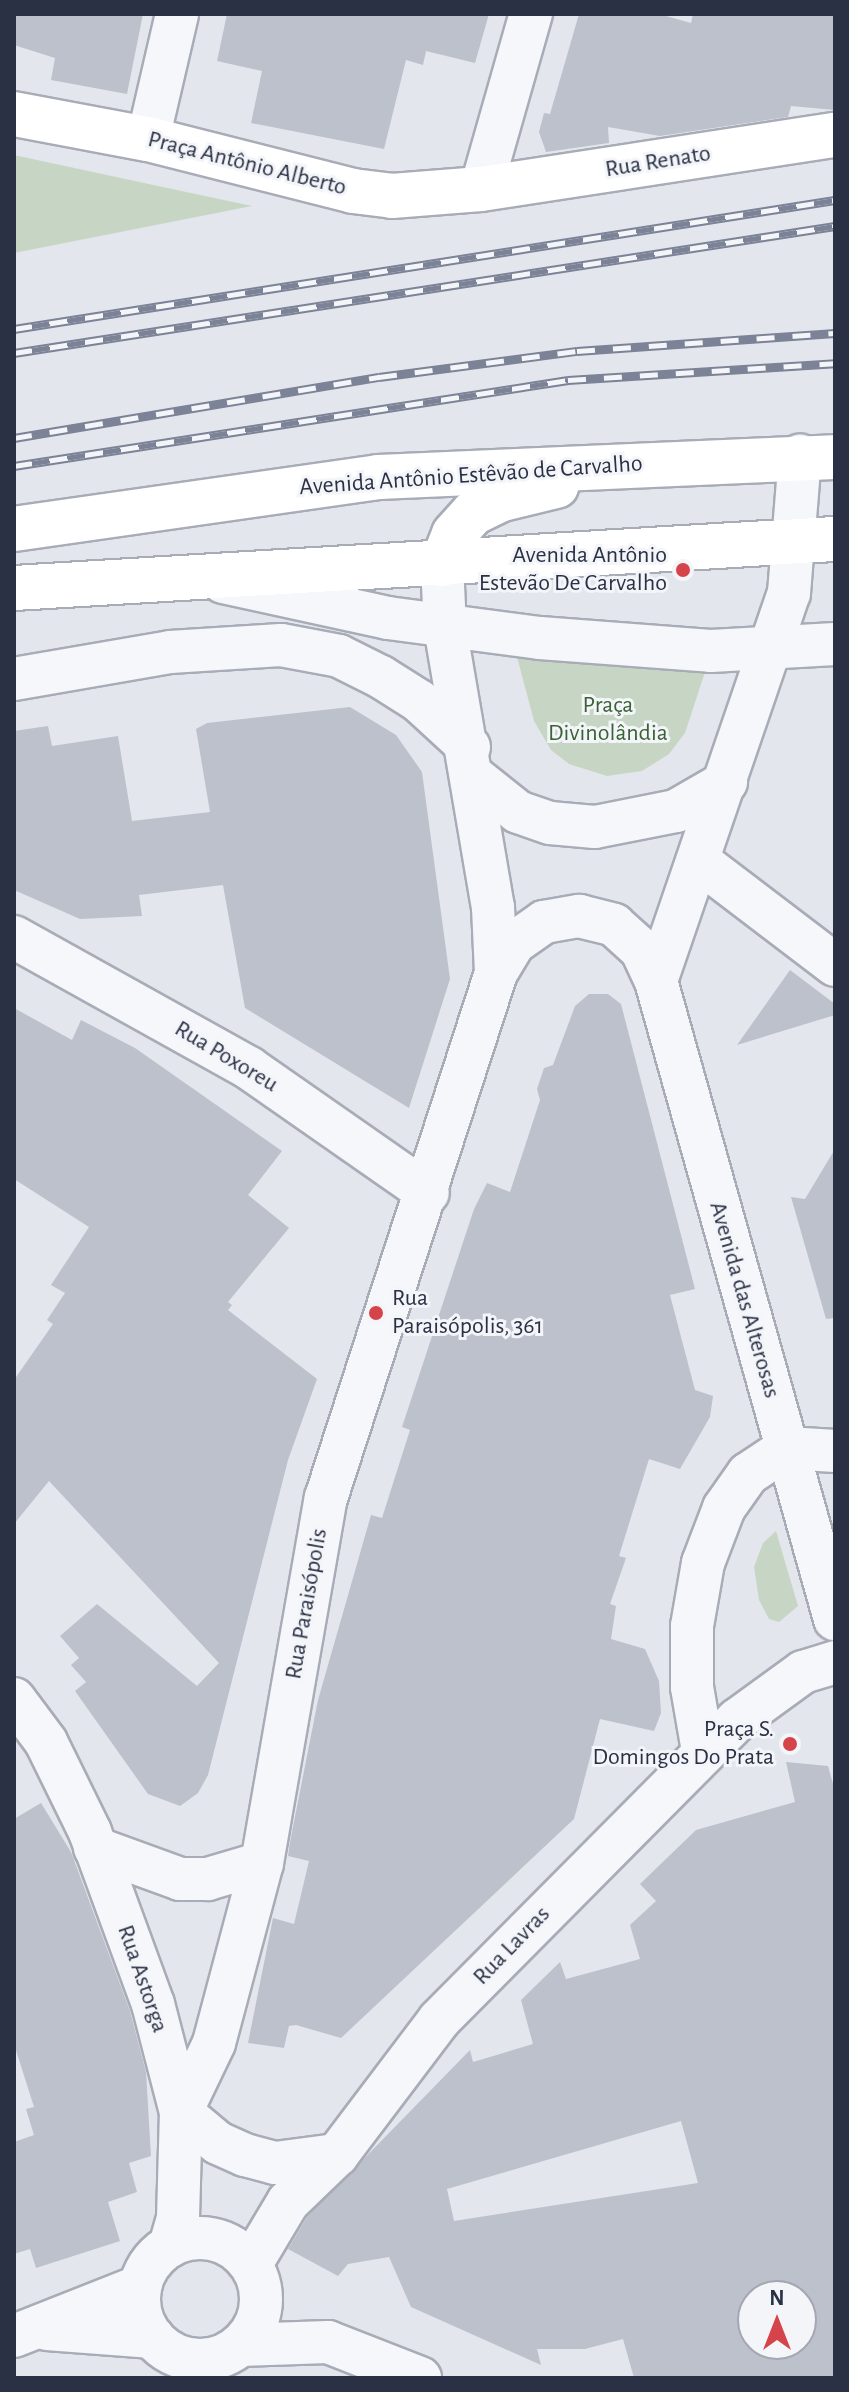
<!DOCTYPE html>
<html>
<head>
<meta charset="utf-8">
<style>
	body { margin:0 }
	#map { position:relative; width:849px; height:2392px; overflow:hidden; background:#e3e6ec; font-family:"Alegreya Sans",sans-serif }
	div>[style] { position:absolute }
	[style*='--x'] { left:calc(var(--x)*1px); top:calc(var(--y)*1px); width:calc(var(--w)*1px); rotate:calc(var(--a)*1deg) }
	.green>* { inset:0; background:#c7d6c4 }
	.building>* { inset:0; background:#bdc1cc }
	.roads { filter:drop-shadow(2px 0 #a8acb7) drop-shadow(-2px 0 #a8acb7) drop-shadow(0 2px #a8acb7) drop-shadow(0 -2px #a8acb7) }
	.street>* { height:42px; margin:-21px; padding:0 21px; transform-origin:21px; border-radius:21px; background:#f6f7fa }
	.street>.ring { margin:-21px; padding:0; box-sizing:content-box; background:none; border:42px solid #f6f7fa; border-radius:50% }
	.secondary>* { height:44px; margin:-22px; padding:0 22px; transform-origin:22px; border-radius:22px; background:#fff }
	.highway>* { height:44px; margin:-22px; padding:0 22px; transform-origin:22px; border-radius:22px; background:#fff }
	.rail>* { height:9px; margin-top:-4.5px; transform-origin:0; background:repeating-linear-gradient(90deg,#f3f5f9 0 18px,#7c8397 0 36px); box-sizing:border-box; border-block:2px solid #7c8397 }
	.dots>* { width:22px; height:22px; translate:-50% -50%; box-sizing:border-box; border:4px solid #f3f5f9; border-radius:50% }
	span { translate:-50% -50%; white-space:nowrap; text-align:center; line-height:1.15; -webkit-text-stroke:6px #f3f5f9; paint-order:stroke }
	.street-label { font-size:24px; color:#2a3145 }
	.poi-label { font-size:24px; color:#2a3145 }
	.right { translate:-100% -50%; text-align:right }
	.left { translate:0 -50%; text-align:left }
	.park-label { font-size:24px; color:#3a6236 }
	.frame { position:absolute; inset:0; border:16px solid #2a3145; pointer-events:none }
	.north { position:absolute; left:737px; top:2280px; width:80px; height:80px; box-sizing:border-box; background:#f3f5f9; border:2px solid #a3a7b1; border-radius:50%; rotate:0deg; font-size:22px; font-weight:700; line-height:32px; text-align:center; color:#2a3145 }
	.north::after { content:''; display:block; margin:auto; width:28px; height:36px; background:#d6444b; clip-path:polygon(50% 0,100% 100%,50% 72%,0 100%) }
</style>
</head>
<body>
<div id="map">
	<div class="green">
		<i style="clip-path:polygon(14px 155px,158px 186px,252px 206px,14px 253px)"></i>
		<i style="clip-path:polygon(517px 657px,705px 672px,685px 733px,669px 754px,642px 771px,607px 776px,569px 764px,551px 750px,534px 721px)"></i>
		<i style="clip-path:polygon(776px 1531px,798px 1606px,779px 1622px,769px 1619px,759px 1600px,754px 1567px,763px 1543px)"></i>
	</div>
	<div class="building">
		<i style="clip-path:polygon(14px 14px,143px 14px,127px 94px,51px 80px,55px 58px,14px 45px)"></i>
		<i style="clip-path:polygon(227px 14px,489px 14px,475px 63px,426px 51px,423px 65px,406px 60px,384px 149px,251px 123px,262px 71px,217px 61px)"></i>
		<i style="clip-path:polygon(579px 14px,659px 14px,691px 23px,693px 14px,835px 14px,835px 110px,791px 106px,788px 117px,660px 136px,608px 127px,609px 143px,546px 152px,539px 132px,544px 113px,550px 114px)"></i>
		<i style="clip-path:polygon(350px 707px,396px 735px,422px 772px,450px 979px,409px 1108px,245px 1008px,223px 885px,139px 895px,142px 916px,80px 919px,14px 890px,14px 731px,48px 726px,52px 746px,118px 736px,132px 821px,210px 812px,196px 729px,207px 723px)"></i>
		<i style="clip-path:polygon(790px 970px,835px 1004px,835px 1015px,737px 1045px)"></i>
		<i style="clip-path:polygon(589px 994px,608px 994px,621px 1004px,695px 1289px,670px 1295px,695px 1390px,713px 1396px,710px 1417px,680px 1469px,649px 1459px,619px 1556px,626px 1558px,610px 1604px,616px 1606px,611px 1639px,645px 1649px,659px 1681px,661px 1713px,654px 1731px,600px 1719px,574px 1819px,341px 2038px,296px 2025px,289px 2026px,284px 2048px,248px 2043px,273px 1918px,294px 1924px,309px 1861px,288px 1856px,290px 1842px,318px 1700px,371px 1515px,382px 1518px,410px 1430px,402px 1427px,474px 1209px,487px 1183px,510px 1192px,540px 1100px,537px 1089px,544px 1068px,553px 1065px,575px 1006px)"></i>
		<i style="clip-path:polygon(14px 1008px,72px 1040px,81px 1020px,135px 1048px,282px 1151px,248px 1195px,289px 1228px,228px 1302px,232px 1305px,228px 1310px,317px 1379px,288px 1460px,208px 1775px,198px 1793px,180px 1806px,148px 1794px,75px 1691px,86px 1682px,71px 1665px,79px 1658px,60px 1636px,97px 1604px,197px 1686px,219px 1663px,49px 1481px,14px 1524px,14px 1380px,53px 1324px,47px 1320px,65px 1293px,51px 1285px,89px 1227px,14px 1179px)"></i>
		<i style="clip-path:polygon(835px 1149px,835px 1318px,826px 1319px,791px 1197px,805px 1199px)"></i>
		<i style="clip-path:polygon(evenodd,786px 1762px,828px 1766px,835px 1791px,835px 2378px,634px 2378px,623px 2339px,585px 2349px,537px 2349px,541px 2365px,411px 2307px,389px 2257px,348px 2264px,338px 2276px,288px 2249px,307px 2217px,470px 2050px,473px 2062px,533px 2044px,521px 2000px,560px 1962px,566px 1979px,640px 1959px,630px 1925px,656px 1901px,640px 1884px,696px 1830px,795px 1802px,786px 1762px,681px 2121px,698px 2183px,454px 2221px,447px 2189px,681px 2121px,786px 1762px,753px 2296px,801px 2296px,801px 2344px,753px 2344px,753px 2296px)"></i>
		<i style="clip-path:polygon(41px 1803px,71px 1852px,130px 2011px,146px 2072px,151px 2156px,129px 2163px,137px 2192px,108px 2202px,120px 2241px,36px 2268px,30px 2249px,14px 2254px,14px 2142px,34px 2135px,26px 2109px,34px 2107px,14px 2044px,14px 1819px)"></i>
	</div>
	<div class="roads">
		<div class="street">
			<i style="--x:148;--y:139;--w:128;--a:-76.9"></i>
			<i style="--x:481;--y:189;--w:182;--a:-74.1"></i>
			<i style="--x:442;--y:564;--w:63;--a:87.3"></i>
			<i style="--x:445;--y:627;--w:284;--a:80.3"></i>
			<i style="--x:493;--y:907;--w:66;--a:87.4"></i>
			<i style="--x:223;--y:582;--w:169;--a:12.3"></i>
			<i style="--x:388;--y:618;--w:153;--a:7.5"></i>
			<i style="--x:540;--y:638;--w:171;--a:4.3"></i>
			<i style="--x:711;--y:651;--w:124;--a:-3.2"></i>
			<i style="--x:14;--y:679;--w:158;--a:-9.8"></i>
			<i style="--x:170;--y:652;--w:111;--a:-3.6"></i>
			<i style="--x:281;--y:645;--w:59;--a:10.7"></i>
			<i style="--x:339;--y:656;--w:47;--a:26.6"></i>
			<i style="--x:381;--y:677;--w:45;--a:32.3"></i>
			<i style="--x:419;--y:701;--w:68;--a:42.6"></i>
			<i style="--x:474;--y:777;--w:56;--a:38.5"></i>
			<i style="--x:518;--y:812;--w:34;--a:19"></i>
			<i style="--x:550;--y:823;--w:45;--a:5.1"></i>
			<i style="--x:595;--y:827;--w:83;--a:-11.2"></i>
			<i style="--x:676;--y:811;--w:58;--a:-30.1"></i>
			<i style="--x:700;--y:862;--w:170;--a:37.3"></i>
			<i style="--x:14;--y:937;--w:269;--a:29.1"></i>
			<i style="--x:249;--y:1068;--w:218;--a:34.9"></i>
			<i style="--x:656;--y:981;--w:410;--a:-71.1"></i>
			<i style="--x:789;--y:593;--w:138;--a:-85.4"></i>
			<i style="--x:14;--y:1699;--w:54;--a:53.3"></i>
			<i style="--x:46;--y:1742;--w:100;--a:63.9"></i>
			<i style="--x:90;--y:1832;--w:183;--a:69.9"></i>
			<i style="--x:153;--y:2004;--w:112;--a:75.5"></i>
			<i style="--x:181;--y:2112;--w:48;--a:40"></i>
			<i style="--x:218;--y:2143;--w:30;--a:24"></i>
			<i style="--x:245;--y:2155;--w:31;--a:15"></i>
			<i style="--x:275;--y:2163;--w:63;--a:-7.4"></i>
			<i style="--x:703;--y:1751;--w:65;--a:-99.8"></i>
			<i style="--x:692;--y:1687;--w:61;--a:-90"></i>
			<i style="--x:692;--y:1626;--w:64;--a:-80.1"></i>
			<i style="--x:703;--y:1563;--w:59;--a:-69.1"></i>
			<i style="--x:724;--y:1508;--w:42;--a:-54.8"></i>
			<i style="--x:748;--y:1474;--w:47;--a:-33.7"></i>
			<i style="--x:787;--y:1448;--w:48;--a:3.6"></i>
			<i style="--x:95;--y:1848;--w:90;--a:20"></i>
			<i style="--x:180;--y:1879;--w:28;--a:0"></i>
			<i style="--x:208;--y:1879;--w:56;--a:-16.5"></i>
			<i class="ring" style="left:139px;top:2238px;width:80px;height:80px"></i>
			<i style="--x:170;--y:2246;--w:29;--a:-74"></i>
			<i style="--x:178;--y:2218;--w:106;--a:-88.4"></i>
			<i style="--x:181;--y:2112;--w:76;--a:-64.4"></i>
			<i style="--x:214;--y:2043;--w:186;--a:-75.1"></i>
			<i style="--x:262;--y:1863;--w:371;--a:-80.1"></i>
			<i style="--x:326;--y:1498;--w:552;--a:-72.06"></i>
			<i style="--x:496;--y:973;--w:35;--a:-59"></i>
			<i style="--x:514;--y:943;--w:37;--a:-35"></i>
			<i style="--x:544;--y:922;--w:36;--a:-10"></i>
			<i style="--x:579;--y:916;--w:36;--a:14"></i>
			<i style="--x:614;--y:925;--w:36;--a:42"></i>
			<i style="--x:641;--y:949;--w:35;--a:65"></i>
			<i style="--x:656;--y:981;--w:663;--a:74.33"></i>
			<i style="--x:251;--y:2264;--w:72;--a:-59.2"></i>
			<i style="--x:288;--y:2202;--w:68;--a:-43.8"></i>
			<i style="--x:337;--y:2155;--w:169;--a:-52.9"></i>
			<i style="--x:439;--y:2020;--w:423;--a:-45.2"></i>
			<i style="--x:737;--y:1720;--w:82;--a:-36"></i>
			<i style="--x:803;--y:1672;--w:34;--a:-17"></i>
			<i style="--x:47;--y:2329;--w:106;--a:4.3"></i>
			<i style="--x:14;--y:2336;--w:136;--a:-21.6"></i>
			<i style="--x:240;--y:2345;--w:88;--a:-2"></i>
			<i style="--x:328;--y:2342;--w:99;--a:21.4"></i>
		</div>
		<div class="secondary">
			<i style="--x:14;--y:114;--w:136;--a:10.6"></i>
			<i style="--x:148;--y:139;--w:211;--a:14.2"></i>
			<i style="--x:353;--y:191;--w:39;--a:7"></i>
			<i style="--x:392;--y:196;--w:89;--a:-4.5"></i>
			<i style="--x:481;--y:189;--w:358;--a:-8.7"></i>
		</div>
		<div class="highway">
			<i style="--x:14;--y:529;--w:368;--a:-8.1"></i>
			<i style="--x:378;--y:477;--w:457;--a:-2.5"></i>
			<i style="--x:442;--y:564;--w:32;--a:-68"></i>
			<i style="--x:454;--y:534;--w:28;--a:-48"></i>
			<i style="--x:473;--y:513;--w:32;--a:-26"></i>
			<i style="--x:502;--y:499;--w:56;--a:-13.5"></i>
			<i style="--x:14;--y:588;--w:822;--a:-3.42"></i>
		</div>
	</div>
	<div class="rail">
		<i style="--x:14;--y:329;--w:831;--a:-8.93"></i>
		<i style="--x:14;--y:353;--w:831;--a:-8.79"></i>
		<i style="--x:14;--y:438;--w:370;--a:-9.5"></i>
		<i style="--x:379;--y:377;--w:200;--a:-7.5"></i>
		<i style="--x:577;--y:351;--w:259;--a:-4"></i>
		<i style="--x:14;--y:466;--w:561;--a:-8.82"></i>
		<i style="--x:568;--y:380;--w:268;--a:-3.6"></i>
	</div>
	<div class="dots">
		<i style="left:683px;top:570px;background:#d6444b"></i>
		<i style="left:376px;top:1313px;background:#d6444b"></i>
		<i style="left:790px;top:1744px;background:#d6444b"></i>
	</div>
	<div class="street-label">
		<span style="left:658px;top:162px;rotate:-9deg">Rua Renato</span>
		<span style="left:247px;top:164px;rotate:14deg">Praça Antônio Alberto</span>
		<span style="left:471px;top:476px;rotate:-4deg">Avenida Antônio Estêvão de Carvalho</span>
		<span style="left:226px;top:1057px;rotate:31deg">Rua Poxoreu</span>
		<span style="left:744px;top:1300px;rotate:74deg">Avenida das Alterosas</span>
		<span style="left:307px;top:1604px;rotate:-80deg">Rua Paraisópolis</span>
		<span style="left:512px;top:1946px;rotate:-46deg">Rua Lavras</span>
		<span style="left:142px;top:1979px;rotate:71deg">Rua Astorga</span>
	</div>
	<div class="poi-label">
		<span class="right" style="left:667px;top:570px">Avenida Antônio<br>Estevão De Carvalho</span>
		<span class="left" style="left:392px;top:1313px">Rua<br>Paraisópolis, 361</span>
		<span class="right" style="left:774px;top:1744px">Praça S.<br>Domingos Do Prata</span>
	</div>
	<div class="park-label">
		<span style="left:608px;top:720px">Praça<br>Divinolândia</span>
	</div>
	<div class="frame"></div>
	<div class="north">N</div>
</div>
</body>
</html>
